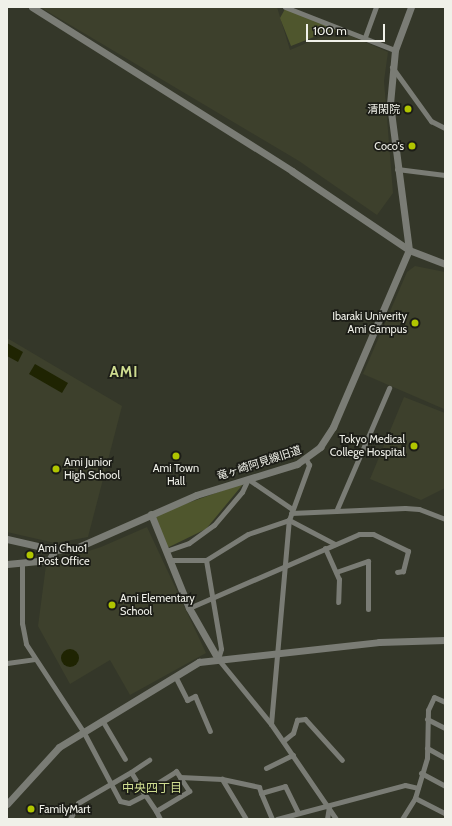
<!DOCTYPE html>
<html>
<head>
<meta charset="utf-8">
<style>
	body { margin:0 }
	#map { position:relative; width:452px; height:826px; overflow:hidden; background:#343729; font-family:Cabin,"Noto Sans JP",sans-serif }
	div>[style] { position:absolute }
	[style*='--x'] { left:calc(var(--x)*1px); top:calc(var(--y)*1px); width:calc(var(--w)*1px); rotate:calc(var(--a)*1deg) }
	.built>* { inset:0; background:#3d402c }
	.green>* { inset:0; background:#4f562d }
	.water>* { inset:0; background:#1f2402 }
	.round { border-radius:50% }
	.minor>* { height:5px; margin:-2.5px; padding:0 2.5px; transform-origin:2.5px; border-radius:2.5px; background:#7a7c75 }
	.tertiary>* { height:7px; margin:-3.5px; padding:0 3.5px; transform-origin:3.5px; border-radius:3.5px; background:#7a7c75 }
	.dots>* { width:11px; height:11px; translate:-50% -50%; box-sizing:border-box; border:2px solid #1c1d17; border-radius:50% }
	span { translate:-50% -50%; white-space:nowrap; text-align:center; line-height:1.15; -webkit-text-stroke:3.5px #1c1d17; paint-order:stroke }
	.poi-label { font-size:11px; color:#f0f1e9 }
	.right { translate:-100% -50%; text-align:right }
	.left { translate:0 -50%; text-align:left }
	.street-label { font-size:11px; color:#f0f1e9 }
	.neighbourhood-label { font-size:12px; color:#cfdd90 }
	.district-label { font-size:15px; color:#cfdd90; font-weight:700; letter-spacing:1px }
	.frame { position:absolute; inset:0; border:8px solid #f0f1e9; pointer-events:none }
	.scale { position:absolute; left:306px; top:24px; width:79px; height:18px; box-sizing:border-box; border:2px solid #f0f1e9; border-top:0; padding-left:5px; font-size:12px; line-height:14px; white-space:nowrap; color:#f0f1e9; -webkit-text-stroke:3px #1c1d17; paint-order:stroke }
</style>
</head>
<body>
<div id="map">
	<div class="built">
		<i style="clip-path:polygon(40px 7px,277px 7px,290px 50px,321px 37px,351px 36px,388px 52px,384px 81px,393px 193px,377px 215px,299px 161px)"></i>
		<i style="clip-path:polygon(415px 266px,445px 272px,444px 409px,363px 374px,407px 272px)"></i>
		<i style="clip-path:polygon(7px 338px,122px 406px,88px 537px,55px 543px,7px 532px)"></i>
		<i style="clip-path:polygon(404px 397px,445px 413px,445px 488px,421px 500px,370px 479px)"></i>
		<i style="clip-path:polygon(147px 527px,206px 653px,130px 695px,110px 660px,70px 684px,38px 626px,46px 565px,101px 547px)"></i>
	</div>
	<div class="green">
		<i style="clip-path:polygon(285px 9px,342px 29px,342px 32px,324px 33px,291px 46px,280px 18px)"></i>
		<i style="clip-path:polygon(244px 483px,206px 529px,167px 548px,154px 515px)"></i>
	</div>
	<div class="water">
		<i style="clip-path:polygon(7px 343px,23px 352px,18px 362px,7px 356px)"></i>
		<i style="clip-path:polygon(35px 364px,68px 383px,62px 393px,29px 374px)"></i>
		<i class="round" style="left:61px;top:649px;width:18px;height:18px"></i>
	</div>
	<div class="minor">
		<i style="--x:285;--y:7;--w:118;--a:21.4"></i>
		<i style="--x:365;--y:37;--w:32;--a:-70"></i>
		<i style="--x:392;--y:67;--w:67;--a:54.2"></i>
		<i style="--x:431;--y:121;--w:16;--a:27"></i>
		<i style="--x:397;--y:169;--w:48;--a:7.1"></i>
		<i style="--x:337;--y:509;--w:132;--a:-66.7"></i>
		<i style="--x:291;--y:513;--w:114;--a:-2.5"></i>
		<i style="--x:405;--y:508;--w:14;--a:4"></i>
		<i style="--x:419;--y:509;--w:28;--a:21"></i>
		<i style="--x:325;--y:548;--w:34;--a:66"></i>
		<i style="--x:339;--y:579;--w:23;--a:92"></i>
		<i style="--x:166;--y:551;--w:24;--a:-19"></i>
		<i style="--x:189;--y:543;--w:31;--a:-36"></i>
		<i style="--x:214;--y:525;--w:43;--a:-49.7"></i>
		<i style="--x:242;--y:492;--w:14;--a:-65"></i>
		<i style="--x:248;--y:479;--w:53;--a:34.3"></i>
		<i style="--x:169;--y:560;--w:37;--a:0"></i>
		<i style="--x:206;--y:560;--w:49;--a:-31.8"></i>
		<i style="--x:248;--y:534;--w:43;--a:-18.9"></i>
		<i style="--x:289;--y:520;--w:52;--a:27.6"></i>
		<i style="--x:206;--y:560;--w:90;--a:80.4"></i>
		<i style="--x:221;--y:649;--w:10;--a:107"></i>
		<i style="--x:218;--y:659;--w:84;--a:50.8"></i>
		<i style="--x:271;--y:724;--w:115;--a:55.6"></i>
		<i style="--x:22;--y:563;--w:60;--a:90"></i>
		<i style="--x:22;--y:623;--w:21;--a:79"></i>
		<i style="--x:26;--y:644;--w:104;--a:56.8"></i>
		<i style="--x:83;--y:731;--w:79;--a:62.1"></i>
		<i style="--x:120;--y:801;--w:9;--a:13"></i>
		<i style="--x:129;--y:803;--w:18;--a:-27"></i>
		<i style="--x:336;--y:572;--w:34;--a:-19"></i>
		<i style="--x:368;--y:561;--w:48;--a:90"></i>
		<i style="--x:189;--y:608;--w:185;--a:-23.5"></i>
		<i style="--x:359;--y:534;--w:14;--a:0"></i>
		<i style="--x:373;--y:534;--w:39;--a:26"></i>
		<i style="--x:408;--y:551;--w:21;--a:104"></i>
		<i style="--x:403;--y:571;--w:6;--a:171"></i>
		<i style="--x:7;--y:663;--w:28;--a:-8"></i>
		<i style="--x:175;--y:676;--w:27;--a:63"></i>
		<i style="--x:187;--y:700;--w:9;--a:-27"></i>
		<i style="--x:195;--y:696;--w:38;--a:67"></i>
		<i style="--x:427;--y:719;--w:20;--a:27"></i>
		<i style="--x:102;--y:720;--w:45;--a:59.5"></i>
		<i style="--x:271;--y:724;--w:205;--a:-85"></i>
		<i style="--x:289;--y:520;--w:59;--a:-70"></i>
		<i style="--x:309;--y:465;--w:7;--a:-117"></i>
		<i style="--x:283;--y:741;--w:13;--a:-39"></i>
		<i style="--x:293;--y:733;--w:14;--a:-73"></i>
		<i style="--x:297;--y:720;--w:8;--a:-7"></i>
		<i style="--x:305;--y:719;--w:55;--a:47.9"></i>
		<i style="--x:427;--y:748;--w:21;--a:29"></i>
		<i style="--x:266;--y:768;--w:30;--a:-26"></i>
		<i style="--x:421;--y:773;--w:27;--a:28"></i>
		<i style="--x:143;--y:792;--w:23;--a:-121"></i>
		<i style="--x:131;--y:772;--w:22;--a:-34"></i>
		<i style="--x:415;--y:798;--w:34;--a:27"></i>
		<i style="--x:156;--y:811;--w:23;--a:-124"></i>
		<i style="--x:143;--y:792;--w:39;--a:-32"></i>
		<i style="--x:176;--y:771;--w:7;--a:56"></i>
		<i style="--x:70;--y:819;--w:18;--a:-63"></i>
		<i style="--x:78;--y:803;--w:61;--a:-30.3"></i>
		<i style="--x:160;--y:819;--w:9;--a:-117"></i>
		<i style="--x:156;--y:811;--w:39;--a:-31"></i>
		<i style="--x:189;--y:791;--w:17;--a:-123"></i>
		<i style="--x:180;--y:777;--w:42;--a:2.7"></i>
		<i style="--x:246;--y:819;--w:47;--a:-121"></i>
		<i style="--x:222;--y:779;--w:38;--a:12"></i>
		<i style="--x:259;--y:787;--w:6;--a:72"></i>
		<i style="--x:272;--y:819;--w:28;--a:-113"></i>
		<i style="--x:261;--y:793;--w:25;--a:-16"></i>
		<i style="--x:285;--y:786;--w:30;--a:64"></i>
		<i style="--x:277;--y:819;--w:132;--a:-14.9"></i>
		<i style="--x:405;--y:785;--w:13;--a:13"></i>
		<i style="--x:327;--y:819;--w:13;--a:-81"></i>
		<i style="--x:402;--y:819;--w:25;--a:-58"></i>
		<i style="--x:415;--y:798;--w:42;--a:-73.3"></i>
		<i style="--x:427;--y:758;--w:48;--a:-88.8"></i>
		<i style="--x:428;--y:710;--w:14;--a:-65"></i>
		<i style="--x:434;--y:697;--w:12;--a:24"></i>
	</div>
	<div class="tertiary">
		<i style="--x:32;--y:7;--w:307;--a:32.2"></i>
		<i style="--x:292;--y:171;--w:141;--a:34"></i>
		<i style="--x:409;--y:250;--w:39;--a:21"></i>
		<i style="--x:151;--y:514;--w:101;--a:68"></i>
		<i style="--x:189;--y:608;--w:59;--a:60.4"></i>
		<i style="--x:7;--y:539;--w:49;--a:12.9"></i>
		<i style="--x:55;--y:550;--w:21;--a:-5"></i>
		<i style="--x:76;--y:548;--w:131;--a:-23.8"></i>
		<i style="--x:196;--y:495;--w:106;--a:-17.1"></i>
		<i style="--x:297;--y:464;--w:29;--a:-36"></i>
		<i style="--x:320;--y:447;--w:24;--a:-57"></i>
		<i style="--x:333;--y:427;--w:193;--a:-66.8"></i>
		<i style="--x:409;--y:250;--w:147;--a:-97.4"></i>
		<i style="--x:390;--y:104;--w:54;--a:-84.7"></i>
		<i style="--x:395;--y:50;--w:46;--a:-69.6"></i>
		<i style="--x:7;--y:564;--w:42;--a:-5.4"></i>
		<i style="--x:49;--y:560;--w:12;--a:-59"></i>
		<i style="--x:7;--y:804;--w:77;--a:-47.6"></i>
		<i style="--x:59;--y:747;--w:164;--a:-31.3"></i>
		<i style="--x:199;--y:662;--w:181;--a:-6.3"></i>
		<i style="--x:379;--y:642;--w:66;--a:-1.7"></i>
	</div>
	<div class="dots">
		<i style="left:408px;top:109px;background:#b0c500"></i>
		<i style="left:412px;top:146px;background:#b0c500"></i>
		<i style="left:415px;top:323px;background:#b0c500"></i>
		<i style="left:414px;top:446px;background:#b0c500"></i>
		<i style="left:176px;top:456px;background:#b0c500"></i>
		<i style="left:56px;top:469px;background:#b0c500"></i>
		<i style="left:30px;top:555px;background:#b0c500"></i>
		<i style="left:112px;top:605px;background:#b0c500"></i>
		<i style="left:31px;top:809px;background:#b0c500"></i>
	</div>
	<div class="poi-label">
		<span class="right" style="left:400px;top:109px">清閑院</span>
		<span class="right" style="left:404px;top:146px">Coco's</span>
		<span class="right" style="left:407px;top:323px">Ibaraki Univerity<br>Ami Campus</span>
		<span class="right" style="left:405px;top:446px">Tokyo Medical<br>College Hospital</span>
		<span class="left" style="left:64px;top:469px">Ami Junior<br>High School</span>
		<span style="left:176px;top:475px">Ami Town<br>Hall</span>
		<span class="left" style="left:38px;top:555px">Ami Chuo1<br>Post Office</span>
		<span class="left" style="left:120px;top:605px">Ami Elementary<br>School</span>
		<span class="left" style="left:39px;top:809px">FamilyMart</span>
	</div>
	<div class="street-label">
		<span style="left:259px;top:463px;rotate:-18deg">竜ヶ崎阿見線旧道</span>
	</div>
	<div class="neighbourhood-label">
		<span style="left:152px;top:788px">中央四丁目</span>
	</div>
	<div class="district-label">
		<span style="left:124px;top:373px">AMI</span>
	</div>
	<div class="frame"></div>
	<div class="scale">100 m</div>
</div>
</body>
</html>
